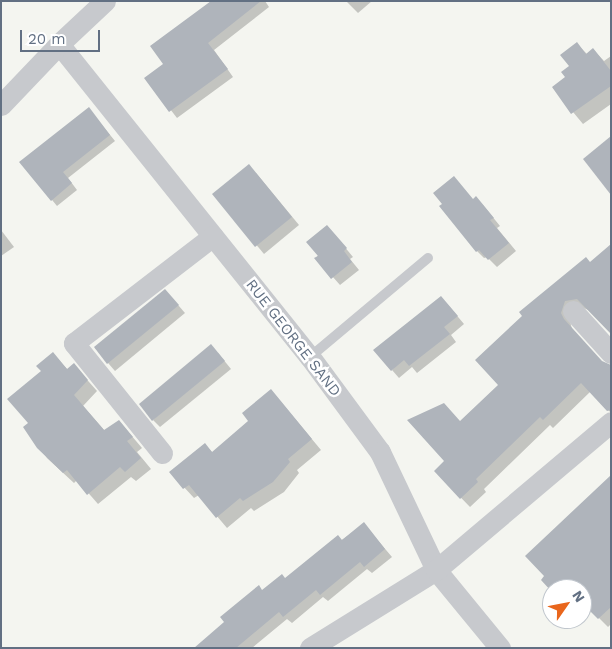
<!DOCTYPE html>
<html>
<head>
<meta charset="utf-8">
<style>
	body { margin:0 }
	#map { position:relative; width:612px; height:649px; overflow:hidden; background:#f4f5f0; font-family:"Work Sans",sans-serif }
	div>[style] { position:absolute }
	[style*='--x'] { left:calc(var(--x)*1px); top:calc(var(--y)*1px); width:calc(var(--w)*1px); rotate:calc(var(--a)*1deg) }
	.shadow>* { inset:0; background:#0003 }
	.building>* { inset:0; background:#afb4bb }
	.service>* { height:10px; margin:-5px; padding:0 5px; transform-origin:5px; border-radius:5px; background:#c7c9cd }
	.minor>* { height:21px; margin:-10.5px; padding:0 10.5px; transform-origin:10.5px; border-radius:10.5px; background:#c7c9cd }
	span { translate:-50% -50%; white-space:nowrap; text-align:center; line-height:1.15; -webkit-text-stroke:5px #fff; paint-order:stroke }
	.street-label { font-size:15px; color:#627083 }
	.frame { position:absolute; inset:0; border:2px solid #627083; pointer-events:none }
	.north { position:absolute; left:542px; top:579px; width:50px; height:50px; box-sizing:border-box; background:#fff; border:1px solid #c0c6cd; border-radius:50%; rotate:57deg; font-size:14px; font-weight:700; line-height:20px; text-align:center; color:#627083 }
	.north::after { content:''; display:block; margin:auto; width:18px; height:22px; background:#e9661c; clip-path:polygon(50% 0,100% 100%,50% 72%,0 100%) }
	.scale { position:absolute; left:20px; top:30px; width:80px; height:22px; box-sizing:border-box; border:2px solid #627083; border-top:0; padding-left:6px; font-size:15px; line-height:18px; white-space:nowrap; color:#627083; -webkit-text-stroke:4px #fff; paint-order:stroke }
</style>
</head>
<body>
<div id="map">
	<div class="shadow">
		<i style="clip-path:polygon(211px 1px,265px 1px,269px 7px,214px 50px,233px 77px,177px 118px,146px 78px,165px 64px)"></i>
		<i style="clip-path:polygon(346px 1px,372px 1px,358px 13px)"></i>
		<i style="clip-path:polygon(577px 44px,587px 54px,593px 49px,604px 61px,611px 56px,611px 104px,583px 124px,553px 88px,566px 77px)"></i>
		<i style="clip-path:polygon(94px 115px,115px 141px,68px 178px,77px 190px,57px 206px,21px 162px)"></i>
		<i style="clip-path:polygon(256px 173px,299px 225px,264px 254px,214px 194px)"></i>
		<i style="clip-path:polygon(474px 200px,483px 205px,500px 226px,497px 228px,516px 251px,497px 267px,487px 257px,484px 258px,477px 251px)"></i>
		<i style="clip-path:polygon(1px 230px,14px 247px,1px 256px)"></i>
		<i style="clip-path:polygon(334px 234px,353px 257px,350px 259px,359px 270px,340px 285px,316px 258px)"></i>
		<i style="clip-path:polygon(591px 263px,591px 311px,581px 307px,569px 317px,572px 329px,602px 363px,611px 366px,611px 413px,591px 391px,553px 428px,550px 425px,484px 489px,486px 492px,470px 507px,435px 471px,446px 461px,460px 422px,499px 385px)"></i>
		<i style="clip-path:polygon(172px 298px,185px 313px,115px 371px,95px 348px)"></i>
		<i style="clip-path:polygon(448px 305px,464px 324px,451px 335px,456px 342px,417px 373px,412px 367px,399px 378px,392px 370px)"></i>
		<i style="clip-path:polygon(218px 353px,231px 369px,160px 427px,153px 420px)"></i>
		<i style="clip-path:polygon(53px 354px,68px 370px,74px 365px,97px 391px,83px 406px,105px 431px,119px 421px,142px 448px,137px 452px,151px 469px,136px 481px,131px 477px,98px 504px,77px 480px,74px 483px,47px 458px,25px 427px,30px 423px,42px 371px)"></i>
		<i style="clip-path:polygon(271px 390px,321px 450px,297px 470px,299px 473px,284px 492px,254px 511px,251px 508px,227px 528px,199px 495px,194px 498px,171px 473px,205px 445px,213px 453px,249px 421px)"></i>
		<i style="clip-path:polygon(611px 477px,611px 624px,608px 627px,592px 611px,581px 620px,580px 619px,582px 619px,582px 589px,552px 590px,542px 580px)"></i>
		<i style="clip-path:polygon(364px 524px,392px 557px,372px 573px,367px 569px,328px 601px,323px 597px,292px 623px,287px 619px,252px 648px,196px 648px,263px 591px,286px 580px)"></i>
	</div>
	<div class="building">
		<i style="clip-path:polygon(211px 1px,261px 1px,208px 43px,228px 69px,169px 112px,144px 78px,163px 64px,150px 46px)"></i>
		<i style="clip-path:polygon(577px 42px,586px 54px,593px 48px,611px 71px,611px 86px,571px 114px,552px 87px,565px 77px,561px 72px,569px 66px,560px 55px)"></i>
		<i style="clip-path:polygon(89px 107px,110px 135px,63px 172px,72px 183px,51px 201px,19px 162px)"></i>
		<i style="clip-path:polygon(611px 136px,611px 195px,583px 159px)"></i>
		<i style="clip-path:polygon(249px 164px,292px 217px,255px 247px,212px 194px)"></i>
		<i style="clip-path:polygon(454px 176px,473px 199px,476px 196px,494px 218px,490px 220px,509px 243px,488px 260px,479px 250px,476px 252px,439px 206px,442px 204px,433px 193px)"></i>
		<i style="clip-path:polygon(327px 225px,347px 248px,344px 251px,352px 262px,331px 279px,314px 258px,318px 256px,306px 242px)"></i>
		<i style="clip-path:polygon(611px 244px,611px 334px,577px 299px,565px 301px,561px 313px,564px 319px,602px 361px,611px 365px,611px 410px,607px 411px,581px 383px,543px 420px,540px 417px,476px 479px,478px 482px,460px 499px,434px 471px,444px 461px,407px 420px,444px 403px,460px 421px,498px 385px,475px 360px,522px 316px,519px 312px,586px 257px,590px 262px)"></i>
		<i style="clip-path:polygon(165px 289px,179px 305px,107px 364px,94px 347px)"></i>
		<i style="clip-path:polygon(441px 296px,458px 316px,444px 327px,450px 334px,409px 366px,404px 360px,391px 371px,373px 350px)"></i>
		<i style="clip-path:polygon(211px 344px,225px 361px,152px 421px,139px 404px)"></i>
		<i style="clip-path:polygon(53px 352px,67px 369px,74px 363px,88px 380px,74px 395px,104px 430px,119px 420px,133px 437px,127px 441px,141px 458px,125px 472px,120px 467px,87px 495px,67px 470px,63px 473px,37px 448px,23px 427px,28px 423px,7px 399px,41px 371px,36px 366px)"></i>
		<i style="clip-path:polygon(271px 389px,312px 439px,288px 459px,290px 462px,273px 482px,243px 501px,240px 498px,216px 518px,189px 485px,183px 489px,169px 472px,205px 443px,212px 452px,248px 421px,242px 413px)"></i>
		<i style="clip-path:polygon(611px 475px,611px 607px,598px 619px,582px 603px,582px 589px,552px 589px,552px 592px,541px 580px,544px 576px,525px 556px)"></i>
		<i style="clip-path:polygon(364px 522px,385px 549px,364px 567px,360px 562px,320px 595px,316px 590px,283px 617px,279px 612px,236px 648px,194px 648px,224px 622px,220px 617px,259px 585px,262px 590px,282px 574px,285px 578px,338px 535px,342px 540px)"></i>
	</div>
	<div class="service">
		<i style="--x:310;--y:357;--w:154;--a:-40"></i>
	</div>
	<div class="minor">
		<i style="--x:59;--y:44;--w:401;--a:51.3"></i>
		<i style="--x:310;--y:357;--w:118;--a:53.6"></i>
		<i style="--x:380;--y:452;--w:131;--a:64.6"></i>
		<i style="--x:436;--y:570;--w:101;--a:50.6"></i>
		<i style="--x:1;--y:105;--w:84;--a:-46.4"></i>
		<i style="--x:59;--y:44;--w:63;--a:-43.1"></i>
		<i style="--x:573;--y:311;--w:57;--a:47.9"></i>
		<i style="--x:162;--y:453;--w:141;--a:-128.7"></i>
		<i style="--x:74;--y:343;--w:175;--a:-37.6"></i>
		<i style="--x:310;--y:648;--w:148;--a:-31.8"></i>
		<i style="--x:436;--y:570;--w:229;--a:-40.2"></i>
	</div>
	<div class="street-label">
		<span style="left:293px;top:338px;rotate:52deg">RUE GEORGE SAND</span>
	</div>
	<div class="frame"></div>
	<div class="north">N</div>
	<div class="scale">20 m</div>
</div>
</body>
</html>
